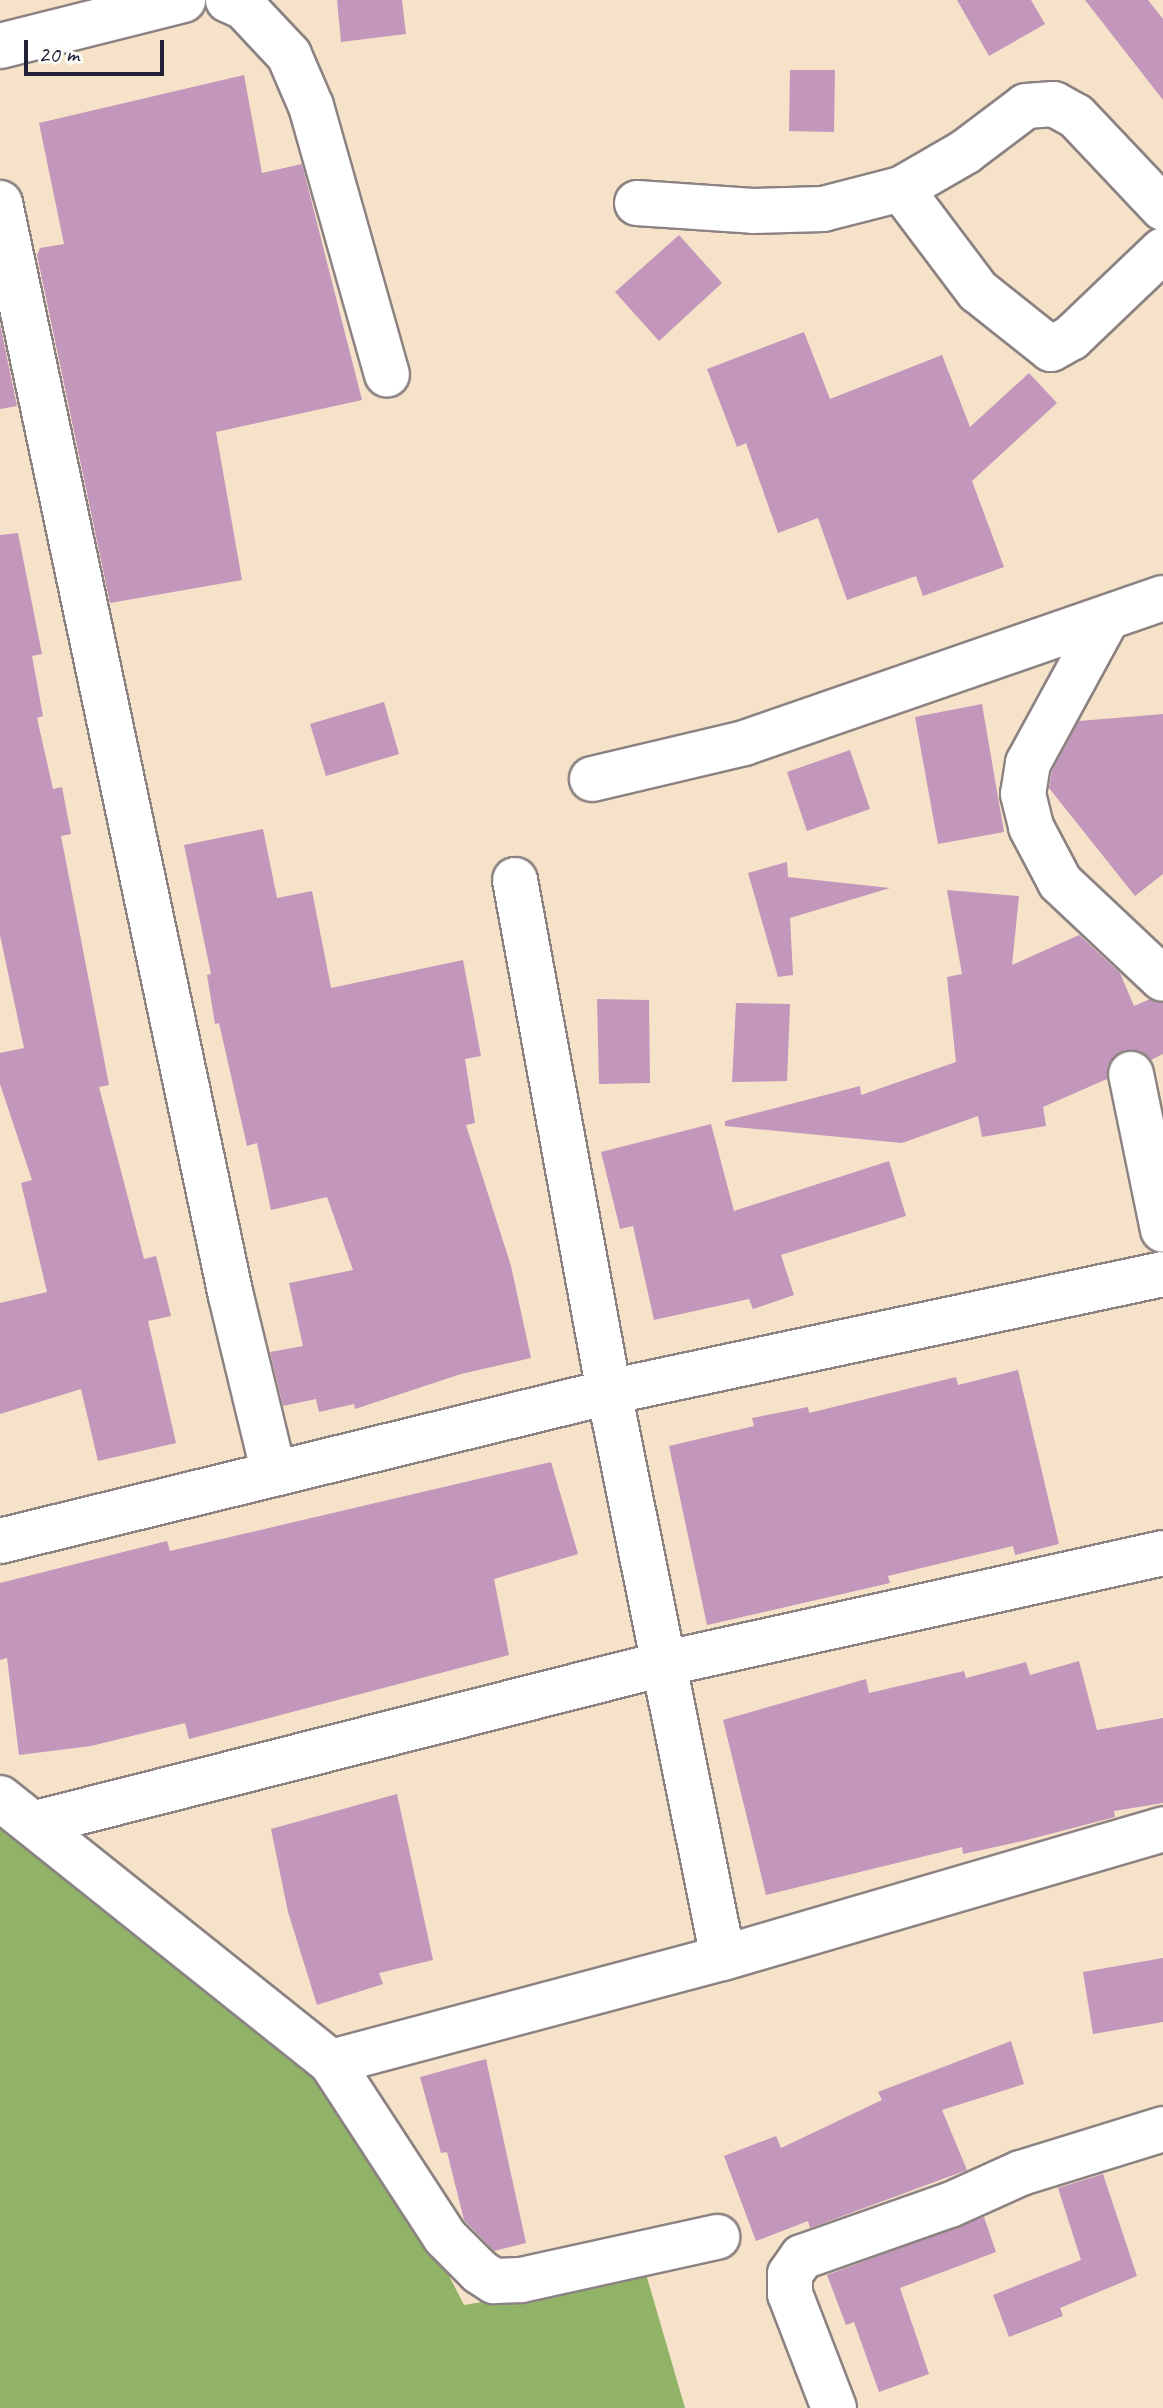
<!DOCTYPE html>
<html>
<head>
<meta charset="utf-8">
<style>
	body { margin:0 }
	#map { position:relative; width:1163px; height:2408px; overflow:hidden; background:#f5e2c9; font-family:Caveat,sans-serif }
	div>[style] { position:absolute }
	[style*='--x'] { left:calc(var(--x)*1px); top:calc(var(--y)*1px); width:calc(var(--w)*1px); rotate:calc(var(--a)*1deg) }
	.forest>* { inset:0; background:#90b368 }
	.building>* { inset:0; background:#c396bb }
	.roads { filter:drop-shadow(2px 0 #8c8282) drop-shadow(-2px 0 #8c8282) drop-shadow(0 2px #8c8282) drop-shadow(0 -2px #8c8282) }
	.minor>* { height:44px; margin:-22px; padding:0 22px; transform-origin:22px; border-radius:22px; background:#fff }
	span { translate:-50% -50%; white-space:nowrap; text-align:center; line-height:1.15; -webkit-text-stroke:6px #fdfcf7; paint-order:stroke }
	.scale { position:absolute; left:24px; top:40px; width:140px; height:36px; box-sizing:border-box; border:4px solid #22223b; border-top:0; padding-left:10px; font-size:24px; line-height:28px; white-space:nowrap; color:#22223b; -webkit-text-stroke:6px #fdfcf7; paint-order:stroke }
</style>
</head>
<body>
<div id="map">
	<div class="forest">
		<i style="clip-path:polygon(0 1826px,289px 2029px,402px 2184px,464px 2305px,646px 2274px,685px 2408px,0 2408px)"></i>
	</div>
	<div class="building">
		<i style="clip-path:polygon(337px 0,402px 0,406px 34px,341px 42px)"></i>
		<i style="clip-path:polygon(957px 0,1031px 0,1045px 24px,989px 56px)"></i>
		<i style="clip-path:polygon(1085px 0,1148px 0,1163px 19px,1163px 100px)"></i>
		<i style="clip-path:polygon(790px 70px,835px 70px,834px 132px,789px 131px)"></i>
		<i style="clip-path:polygon(244px 75px,262px 173px,302px 164px,362px 400px,216px 432px,242px 580px,110px 603px,37px 255px,40px 248px,64px 244px,39px 123px)"></i>
		<i style="clip-path:polygon(679px 235px,722px 283px,659px 341px,615px 292px)"></i>
		<i style="clip-path:polygon(0 324px,17px 406px,0 409px)"></i>
		<i style="clip-path:polygon(804px 332px,830px 399px,942px 355px,970px 427px,1029px 373px,1057px 403px,972px 481px,1004px 567px,923px 596px,916px 576px,847px 600px,818px 518px,778px 533px,746px 443px,737px 447px,707px 369px)"></i>
		<i style="clip-path:polygon(18px 533px,42px 654px,32px 656px,43px 716px,37px 718px,53px 789px,62px 787px,71px 834px,61px 836px,109px 1085px,99px 1087px,144px 1259px,156px 1256px,171px 1316px,148px 1321px,176px 1443px,98px 1461px,81px 1389px,0 1414px,0 1303px,47px 1292px,21px 1183px,32px 1180px,0 1084px,0 1053px,24px 1048px,0 935px,0 535px)"></i>
		<i style="clip-path:polygon(384px 702px,399px 754px,326px 776px,310px 724px)"></i>
		<i style="clip-path:polygon(982px 704px,1004px 832px,938px 844px,915px 717px)"></i>
		<i style="clip-path:polygon(1163px 714px,1163px 874px,1135px 896px,1049px 788px,1052px 771px,1079px 721px)"></i>
		<i style="clip-path:polygon(850px 750px,870px 809px,807px 831px,787px 772px)"></i>
		<i style="clip-path:polygon(263px 829px,277px 898px,312px 891px,331px 988px,463px 960px,481px 1056px,465px 1059px,475px 1123px,466px 1125px,511px 1266px,531px 1358px,461px 1374px,355px 1409px,354px 1404px,319px 1412px,316px 1399px,283px 1406px,270px 1352px,303px 1346px,289px 1283px,353px 1270px,327px 1197px,271px 1210px,257px 1143px,247px 1146px,219px 1023px,215px 1024px,207px 975px,211px 974px,184px 845px)"></i>
		<i style="clip-path:polygon(787px 862px,788px 877px,890px 888px,790px 918px,793px 975px,778px 977px,748px 873px)"></i>
		<i style="clip-path:polygon(947px 890px,1019px 896px,1012px 965px,1079px 935px,1120px 973px,1134px 1006px,1150px 999px,1163px 1003px,1163px 1054px,1151px 1060px,1140px 1051px,1125px 1050px,1108px 1065px,1107px 1079px,1043px 1107px,1046px 1126px,982px 1137px,978px 1116px,902px 1143px,725px 1126px,725px 1121px,860px 1086px,861px 1095px,956px 1062px,947px 977px,962px 974px)"></i>
		<i style="clip-path:polygon(597px 999px,649px 1000px,650px 1083px,599px 1084px)"></i>
		<i style="clip-path:polygon(736px 1003px,790px 1004px,787px 1081px,732px 1082px)"></i>
		<i style="clip-path:polygon(711px 1124px,734px 1211px,889px 1161px,906px 1216px,781px 1255px,794px 1295px,753px 1309px,749px 1299px,654px 1320px,633px 1226px,620px 1229px,601px 1152px)"></i>
		<i style="clip-path:polygon(1018px 1370px,1059px 1544px,1015px 1555px,1013px 1546px,888px 1576px,890px 1583px,707px 1625px,669px 1446px,754px 1426px,752px 1418px,808px 1407px,809px 1413px,956px 1377px,958px 1385px)"></i>
		<i style="clip-path:polygon(551px 1462px,578px 1554px,494px 1579px,509px 1655px,189px 1739px,185px 1723px,91px 1746px,19px 1755px,7px 1658px,0 1660px,0 1583px,167px 1541px,170px 1551px)"></i>
		<i style="clip-path:polygon(1079px 1661px,1097px 1730px,1163px 1718px,1163px 1803px,1114px 1811px,1115px 1817px,1023px 1841px,963px 1854px,962px 1847px,766px 1895px,723px 1720px,866px 1679px,869px 1693px,964px 1671px,966px 1678px,1026px 1662px,1030px 1675px)"></i>
		<i style="clip-path:polygon(397px 1794px,433px 1960px,379px 1973px,383px 1984px,317px 2005px,288px 1912px,271px 1829px)"></i>
		<i style="clip-path:polygon(1163px 1958px,1163px 2022px,1093px 2034px,1083px 1972px)"></i>
		<i style="clip-path:polygon(1011px 2041px,1024px 2084px,942px 2110px,967px 2170px,810px 2228px,808px 2221px,756px 2241px,724px 2156px,776px 2136px,781px 2148px,882px 2100px,878px 2092px)"></i>
		<i style="clip-path:polygon(486px 2059px,526px 2243px,494px 2251px,464px 2220px,447px 2152px,441px 2153px,420px 2077px)"></i>
		<i style="clip-path:polygon(1103px 2174px,1137px 2276px,1060px 2308px,1063px 2316px,1009px 2337px,993px 2295px,1081px 2260px,1058px 2188px)"></i>
		<i style="clip-path:polygon(984px 2217px,996px 2252px,900px 2288px,929px 2374px,879px 2392px,854px 2322px,846px 2325px,827px 2275px)"></i>
	</div>
	<div class="roads">
		<div class="minor">
			<i style="--x:228;--y:0;--w:17;--a:24"></i>
			<i style="--x:244;--y:7;--w:66;--a:46.8"></i>
			<i style="--x:289;--y:55;--w:56;--a:66.7"></i>
			<i style="--x:311;--y:106;--w:279;--a:74.2"></i>
			<i style="--x:0;--y:46;--w:189;--a:-14.1"></i>
			<i style="--x:901;--y:189;--w:128;--a:53"></i>
			<i style="--x:978;--y:291;--w:93;--a:38.5"></i>
			<i style="--x:1051;--y:349;--w:23;--a:-29"></i>
			<i style="--x:1071;--y:338;--w:127;--a:-43.7"></i>
			<i style="--x:0;--y:203;--w:1117;--a:78.07"></i>
			<i style="--x:231;--y:1296;--w:183;--a:76.4"></i>
			<i style="--x:637;--y:203;--w:116;--a:3.9"></i>
			<i style="--x:753;--y:211;--w:70;--a:-1.6"></i>
			<i style="--x:823;--y:209;--w:81;--a:-14.4"></i>
			<i style="--x:901;--y:189;--w:74;--a:-30"></i>
			<i style="--x:965;--y:152;--w:76;--a:-37"></i>
			<i style="--x:1026;--y:106;--w:28;--a:-4"></i>
			<i style="--x:1054;--y:104;--w:25;--a:29"></i>
			<i style="--x:1076;--y:116;--w:127;--a:46.6"></i>
			<i style="--x:1105;--y:622;--w:161;--a:118.6"></i>
			<i style="--x:1028;--y:763;--w:31;--a:99"></i>
			<i style="--x:1023;--y:794;--w:34;--a:76"></i>
			<i style="--x:1031;--y:827;--w:62;--a:62.2"></i>
			<i style="--x:1060;--y:882;--w:141;--a:43.3"></i>
			<i style="--x:592;--y:779;--w:156;--a:-13.3"></i>
			<i style="--x:744;--y:743;--w:443;--a:-19.1"></i>
			<i style="--x:515;--y:880;--w:521;--a:79.6"></i>
			<i style="--x:609;--y:1392;--w:577;--a:78.61"></i>
			<i style="--x:1131;--y:1074;--w:159;--a:78.4"></i>
			<i style="--x:0;--y:1541;--w:627;--a:-13.75"></i>
			<i style="--x:609;--y:1392;--w:566;--a:-12.02"></i>
			<i style="--x:0;--y:1798;--w:423;--a:38.6"></i>
			<i style="--x:331;--y:2062;--w:209;--a:56.9"></i>
			<i style="--x:445;--y:2237;--w:49;--a:45"></i>
			<i style="--x:480;--y:2272;--w:17;--a:33"></i>
			<i style="--x:494;--y:2281;--w:27;--a:-2"></i>
			<i style="--x:521;--y:2280;--w:201;--a:-12.4"></i>
			<i style="--x:36;--y:1823;--w:651;--a:-14.23"></i>
			<i style="--x:667;--y:1663;--w:508;--a:-12.5"></i>
			<i style="--x:331;--y:2062;--w:406;--a:-14.9"></i>
			<i style="--x:723;--y:1958;--w:459;--a:-16.3"></i>
			<i style="--x:834;--y:2408;--w:122;--a:-111.1"></i>
			<i style="--x:790;--y:2294;--w:20;--a:-90"></i>
			<i style="--x:790;--y:2274;--w:21;--a:-55"></i>
			<i style="--x:802;--y:2257;--w:157;--a:-19.4"></i>
			<i style="--x:950;--y:2205;--w:78;--a:-24.3"></i>
			<i style="--x:1021;--y:2173;--w:149;--a:-17.2"></i>
		</div>
	</div>
	<div class="scale">20 m</div>
</div>
</body>
</html>
